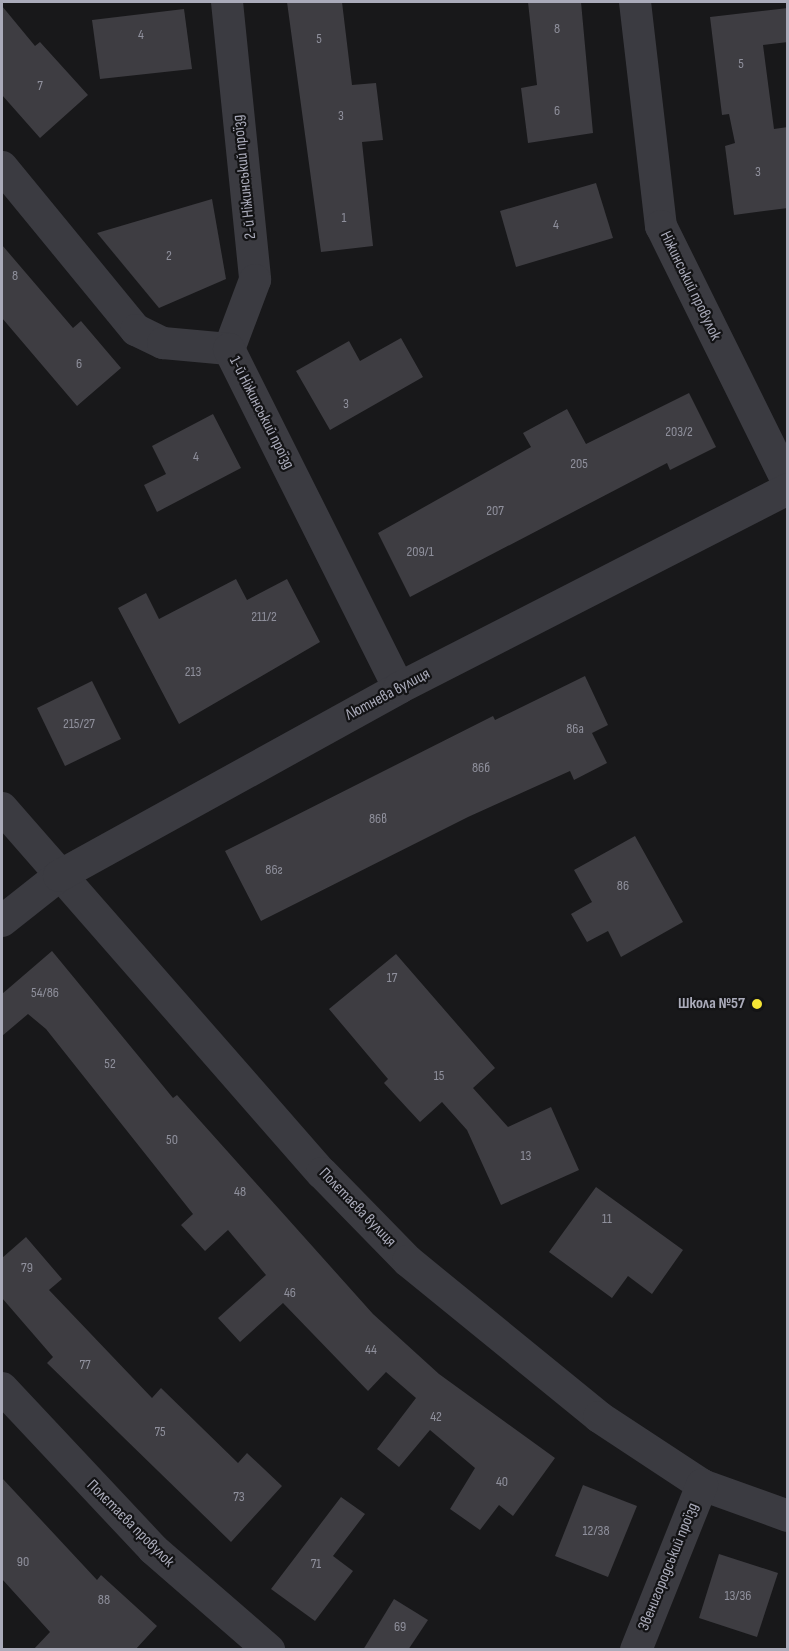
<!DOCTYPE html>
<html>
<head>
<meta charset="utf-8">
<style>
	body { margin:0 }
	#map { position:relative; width:789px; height:1651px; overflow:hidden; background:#18181a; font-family:"Sofia Sans Condensed",sans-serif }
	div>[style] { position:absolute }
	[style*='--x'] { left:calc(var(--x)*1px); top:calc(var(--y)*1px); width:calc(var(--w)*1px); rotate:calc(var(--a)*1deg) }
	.building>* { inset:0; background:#3e3d42 }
	.street>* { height:32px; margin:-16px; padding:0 16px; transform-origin:16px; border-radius:16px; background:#3b3b41 }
	.dots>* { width:16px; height:16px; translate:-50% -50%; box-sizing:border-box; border:3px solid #131315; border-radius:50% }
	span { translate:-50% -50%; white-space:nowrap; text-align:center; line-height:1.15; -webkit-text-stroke:4.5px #131315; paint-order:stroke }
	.number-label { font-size:14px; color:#8f909c }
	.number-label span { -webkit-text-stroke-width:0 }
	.street-label { font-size:16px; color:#aaabba }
	.poi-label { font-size:16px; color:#aaabba; font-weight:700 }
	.right { translate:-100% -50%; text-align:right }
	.frame { position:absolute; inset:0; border:3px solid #aaabba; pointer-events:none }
</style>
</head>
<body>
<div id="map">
	<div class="building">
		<i style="clip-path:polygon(287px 2px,342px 2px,352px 85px,376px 83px,383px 140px,362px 142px,373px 246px,321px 252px)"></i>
		<i style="clip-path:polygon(528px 2px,581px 2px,593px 133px,528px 143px,521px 88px,537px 85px)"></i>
		<i style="clip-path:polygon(2px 6px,35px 46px,40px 42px,88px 95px,40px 138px,2px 95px)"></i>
		<i style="clip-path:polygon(788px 8px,788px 42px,763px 45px,774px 129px,788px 127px,788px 208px,734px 215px,725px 146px,735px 143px,729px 114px,722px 115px,710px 17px)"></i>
		<i style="clip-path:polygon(184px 9px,192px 69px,100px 79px,92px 20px)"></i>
		<i style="clip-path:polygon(596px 183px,613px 238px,516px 267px,500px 211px)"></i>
		<i style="clip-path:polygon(212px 199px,226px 279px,159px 308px,97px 233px)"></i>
		<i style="clip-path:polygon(2px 245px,73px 328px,81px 321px,121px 368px,77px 406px,2px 318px)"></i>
		<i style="clip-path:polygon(401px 338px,423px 377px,330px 430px,296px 371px,349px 341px,360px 361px)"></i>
		<i style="clip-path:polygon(689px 393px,716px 447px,670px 470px,667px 463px,410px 597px,378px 533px,531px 447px,523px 433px,567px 409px,586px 444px)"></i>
		<i style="clip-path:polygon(213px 414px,241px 468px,157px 512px,144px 485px,166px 474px,152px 446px)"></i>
		<i style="clip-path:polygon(236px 579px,247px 600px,287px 579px,320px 642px,179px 724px,118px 608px,146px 593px,159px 619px)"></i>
		<i style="clip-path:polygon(585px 676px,608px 725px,592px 733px,607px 763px,574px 780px,570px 771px,468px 817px,261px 921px,225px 851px,493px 716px,495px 720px)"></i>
		<i style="clip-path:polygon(92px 681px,121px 739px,65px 766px,37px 708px)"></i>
		<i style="clip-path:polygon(635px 836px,683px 922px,621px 957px,608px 931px,587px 942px,571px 914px,592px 902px,574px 870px)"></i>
		<i style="clip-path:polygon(52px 951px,173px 1098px,177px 1095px,373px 1314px,439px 1374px,555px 1458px,513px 1516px,499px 1505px,480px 1530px,450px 1509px,475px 1468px,430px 1430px,399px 1467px,377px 1449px,416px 1398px,386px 1372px,368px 1391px,283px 1303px,240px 1342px,218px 1318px,266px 1275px,228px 1230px,205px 1251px,181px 1225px,193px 1214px,46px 1029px,28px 1014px,2px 1036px,2px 994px)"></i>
		<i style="clip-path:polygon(396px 954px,495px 1068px,473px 1088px,508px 1127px,551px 1107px,579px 1170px,501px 1205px,467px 1130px,442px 1102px,420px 1122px,384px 1083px,388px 1079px,329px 1009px)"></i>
		<i style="clip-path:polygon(596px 1187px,683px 1250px,652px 1294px,628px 1276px,612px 1298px,549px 1252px)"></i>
		<i style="clip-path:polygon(26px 1237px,62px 1279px,49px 1290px,152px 1398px,161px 1388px,238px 1463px,247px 1453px,282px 1486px,231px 1542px,47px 1363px,53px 1357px,2px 1298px,2px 1258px)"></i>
		<i style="clip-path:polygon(2px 1478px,97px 1580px,101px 1575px,157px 1626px,135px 1650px,33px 1650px,50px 1632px,2px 1579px)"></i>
		<i style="clip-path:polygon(583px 1485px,637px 1506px,608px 1577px,555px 1556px)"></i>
		<i style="clip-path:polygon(341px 1497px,365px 1514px,333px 1556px,353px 1571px,315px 1621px,271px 1589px)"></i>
		<i style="clip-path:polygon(719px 1554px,778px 1573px,757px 1637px,699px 1618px)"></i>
		<i style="clip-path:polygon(394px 1599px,428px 1620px,408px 1650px,363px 1650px)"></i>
	</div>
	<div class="street">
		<i style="--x:227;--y:2;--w:279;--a:84.2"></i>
		<i style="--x:255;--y:280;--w:74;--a:110.6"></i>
		<i style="--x:635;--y:2;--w:226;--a:83.4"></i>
		<i style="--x:661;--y:226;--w:287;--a:63.7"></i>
		<i style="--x:2;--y:167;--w:211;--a:50.6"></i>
		<i style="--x:136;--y:330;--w:30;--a:26"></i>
		<i style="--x:163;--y:343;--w:66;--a:5.2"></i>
		<i style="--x:229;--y:349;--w:379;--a:63.4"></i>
		<i style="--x:2;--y:808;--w:485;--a:48.8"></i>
		<i style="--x:322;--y:1173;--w:123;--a:45.7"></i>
		<i style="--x:408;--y:1261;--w:247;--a:39.2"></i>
		<i style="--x:599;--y:1417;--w:123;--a:33.4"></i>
		<i style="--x:702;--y:1485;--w:91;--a:19.8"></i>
		<i style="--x:2;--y:921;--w:73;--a:-38.3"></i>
		<i style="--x:59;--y:876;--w:389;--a:-28.9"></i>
		<i style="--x:399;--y:688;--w:437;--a:-27.1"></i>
		<i style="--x:2;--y:1388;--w:221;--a:46.8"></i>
		<i style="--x:153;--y:1549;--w:154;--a:41"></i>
		<i style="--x:636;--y:1650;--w:178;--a:-68.2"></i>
	</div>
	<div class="dots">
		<i style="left:757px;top:1004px;background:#f5e435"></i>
	</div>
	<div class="number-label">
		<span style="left:557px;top:29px">8</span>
		<span style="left:141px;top:35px">4</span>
		<span style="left:319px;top:39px">5</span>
		<span style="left:741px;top:64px">5</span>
		<span style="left:40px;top:86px">7</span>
		<span style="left:557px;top:111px">6</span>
		<span style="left:341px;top:116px">3</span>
		<span style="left:758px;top:172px">3</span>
		<span style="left:344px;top:218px">1</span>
		<span style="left:556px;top:225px">4</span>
		<span style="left:169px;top:256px">2</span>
		<span style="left:15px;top:276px">8</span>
		<span style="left:79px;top:364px">6</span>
		<span style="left:346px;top:404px">3</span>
		<span style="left:679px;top:432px">203/2</span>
		<span style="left:196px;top:457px">4</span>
		<span style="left:579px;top:464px">205</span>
		<span style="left:495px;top:511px">207</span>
		<span style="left:420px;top:552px">209/1</span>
		<span style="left:264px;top:617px">211/2</span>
		<span style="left:193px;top:672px">213</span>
		<span style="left:79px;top:724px">215/27</span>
		<span style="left:575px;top:729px">86а</span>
		<span style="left:481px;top:768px">86б</span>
		<span style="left:378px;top:819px">86в</span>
		<span style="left:274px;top:870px">86г</span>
		<span style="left:623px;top:886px">86</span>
		<span style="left:392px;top:978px">17</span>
		<span style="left:45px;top:993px">54/86</span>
		<span style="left:110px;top:1064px">52</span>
		<span style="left:439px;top:1076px">15</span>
		<span style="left:172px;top:1140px">50</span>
		<span style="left:526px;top:1156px">13</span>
		<span style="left:240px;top:1192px">48</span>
		<span style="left:607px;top:1219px">11</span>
		<span style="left:27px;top:1268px">79</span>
		<span style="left:290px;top:1293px">46</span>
		<span style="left:371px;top:1350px">44</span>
		<span style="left:85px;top:1365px">77</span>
		<span style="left:436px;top:1417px">42</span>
		<span style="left:160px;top:1432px">75</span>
		<span style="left:502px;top:1482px">40</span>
		<span style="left:239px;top:1497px">73</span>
		<span style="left:596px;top:1531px">12/38</span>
		<span style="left:23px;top:1562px">90</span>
		<span style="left:316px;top:1564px">71</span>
		<span style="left:738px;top:1596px">13/36</span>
		<span style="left:104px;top:1600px">88</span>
		<span style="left:400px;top:1627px">69</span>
	</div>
	<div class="street-label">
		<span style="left:245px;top:177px;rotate:-96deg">2-й Ніжинський проїзд</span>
		<span style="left:690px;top:286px;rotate:64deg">Ніжинський провулок</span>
		<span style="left:261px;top:413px;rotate:63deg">1-й Ніжинський проїзд</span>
		<span style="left:388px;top:695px;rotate:-28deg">Лютнева вулиця</span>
		<span style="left:357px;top:1208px;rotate:46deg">Полєтаєва вулиця</span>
		<span style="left:130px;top:1524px;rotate:45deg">Полєтаєва провулок</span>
		<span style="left:669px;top:1567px;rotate:-68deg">Звенигородський проїзд</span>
	</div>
	<div class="poi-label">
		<span class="right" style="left:745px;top:1004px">Школа №57</span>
	</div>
	<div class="frame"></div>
</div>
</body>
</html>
